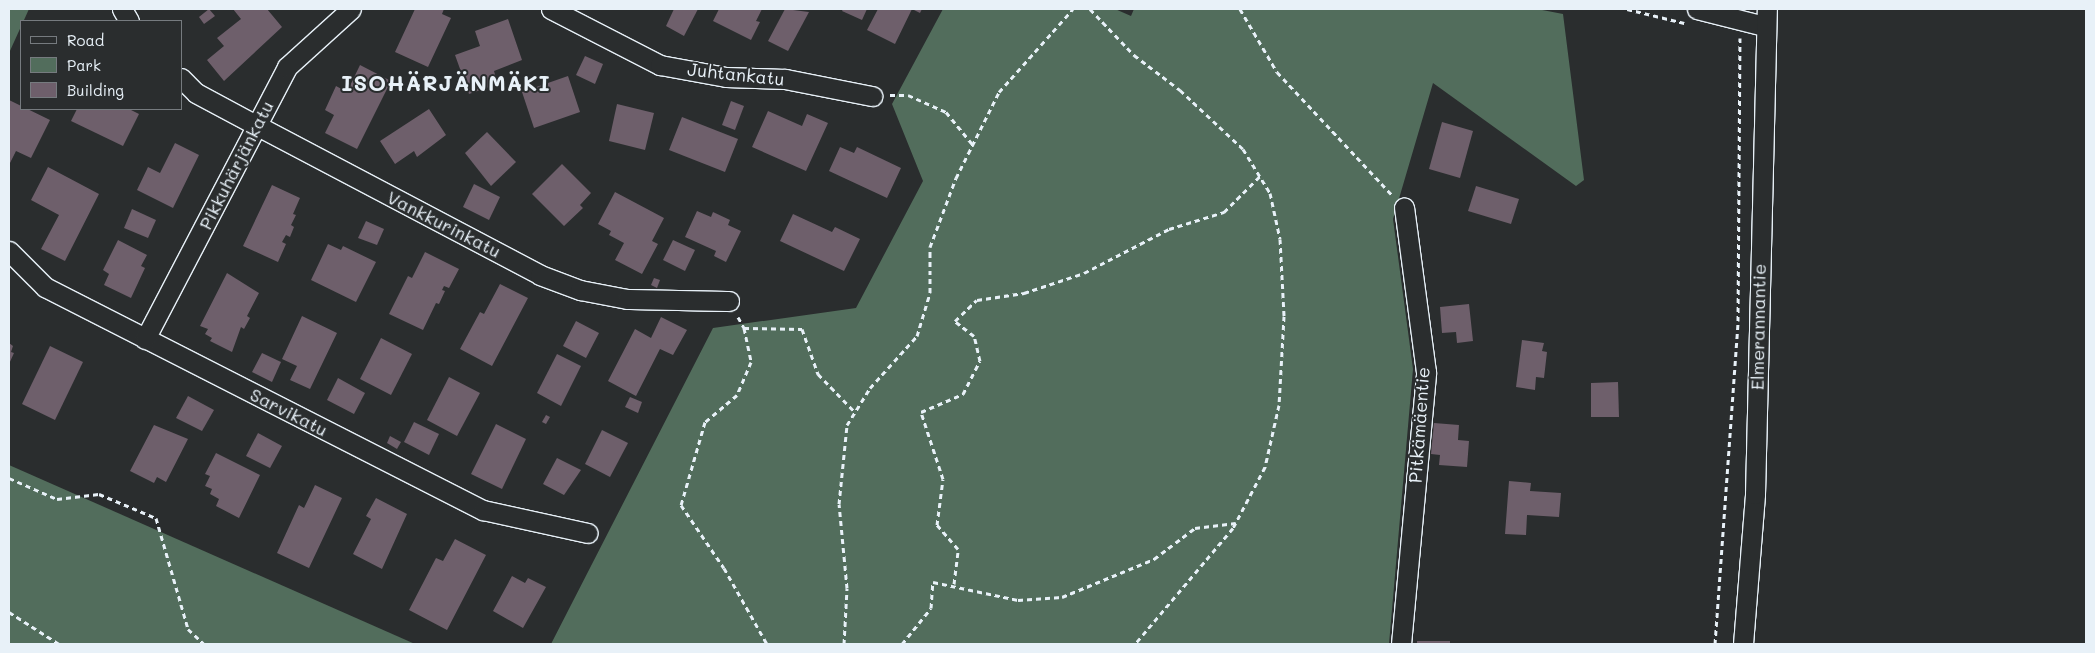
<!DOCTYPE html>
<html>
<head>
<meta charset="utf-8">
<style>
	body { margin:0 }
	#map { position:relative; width:2095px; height:653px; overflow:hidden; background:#2a2d2e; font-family:Mali,sans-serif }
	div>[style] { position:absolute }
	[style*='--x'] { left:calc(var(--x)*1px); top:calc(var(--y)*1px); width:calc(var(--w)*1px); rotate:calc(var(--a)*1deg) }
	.green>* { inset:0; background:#526d5c }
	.building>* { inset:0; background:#6e5f6b }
	.path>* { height:3px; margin-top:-1.5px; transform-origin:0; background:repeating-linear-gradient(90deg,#e8f1f8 0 5px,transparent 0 9px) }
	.roads { filter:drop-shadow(1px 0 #e8f1f8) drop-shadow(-1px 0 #e8f1f8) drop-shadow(0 1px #e8f1f8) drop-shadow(0 -1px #e8f1f8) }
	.minor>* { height:19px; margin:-9.5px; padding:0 9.5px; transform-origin:9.5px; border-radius:9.5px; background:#2a2d2e }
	span { translate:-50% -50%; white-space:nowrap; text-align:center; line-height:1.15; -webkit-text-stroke:4px #2a2d2e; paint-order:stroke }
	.street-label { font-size:18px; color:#e8f1f8 }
	.district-label { font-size:22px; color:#e8f1f8; font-weight:700; letter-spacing:1px }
	.frame { position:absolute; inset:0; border:10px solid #e8f1f8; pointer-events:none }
	.legend { position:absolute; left:20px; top:20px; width:162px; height:90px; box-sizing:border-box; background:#2a2d2e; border:1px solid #767b7f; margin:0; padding:6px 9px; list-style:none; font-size:15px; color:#e8f1f8 }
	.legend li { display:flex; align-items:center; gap:10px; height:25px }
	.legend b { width:25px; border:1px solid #767b7f }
</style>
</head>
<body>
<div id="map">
	<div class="green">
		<i style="clip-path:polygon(9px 9px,29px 9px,9px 53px)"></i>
		<i style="clip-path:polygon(943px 9px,1115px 9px,1131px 16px,1134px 9px,1537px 9px,1563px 14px,1584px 180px,1576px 186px,1433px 83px,1393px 219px,1413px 369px,1389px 644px,551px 644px,713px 328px,856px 308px,923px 181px,892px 104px)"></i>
		<i style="clip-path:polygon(9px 465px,415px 644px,9px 644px)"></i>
	</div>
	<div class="building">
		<i style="clip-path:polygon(209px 9px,215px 16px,204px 24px,199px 17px)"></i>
		<i style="clip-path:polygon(233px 9px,267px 9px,282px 27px,224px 81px,207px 60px,224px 46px,217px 38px,241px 19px)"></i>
		<i style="clip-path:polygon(415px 9px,444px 9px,442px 14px,451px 18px,428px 67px,395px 52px)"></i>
		<i style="clip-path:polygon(674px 9px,698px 9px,684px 36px,666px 26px)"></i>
		<i style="clip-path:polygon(719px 9px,762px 9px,756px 21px,760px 22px,751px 40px,713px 21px)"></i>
		<i style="clip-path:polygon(785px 9px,809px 12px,788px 51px,768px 41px)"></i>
		<i style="clip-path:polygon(843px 9px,867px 9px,862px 20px,842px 11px)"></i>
		<i style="clip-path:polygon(878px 9px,922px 9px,920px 13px,912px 9px,895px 44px,867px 30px)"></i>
		<i style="clip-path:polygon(508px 19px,522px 60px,494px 71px,496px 78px,490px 80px,492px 86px,469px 94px,455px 55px,480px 46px,475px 31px)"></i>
		<i style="clip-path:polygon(585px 56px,603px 64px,595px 84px,576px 75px)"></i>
		<i style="clip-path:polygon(360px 65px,391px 81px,357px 149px,325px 133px,334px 115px,325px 110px,336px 86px,347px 92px)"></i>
		<i style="clip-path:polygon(568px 76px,580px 112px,534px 128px,522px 92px)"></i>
		<i style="clip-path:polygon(9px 100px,50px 120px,31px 158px,16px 151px,9px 165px)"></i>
		<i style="clip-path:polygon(731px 101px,744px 106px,735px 130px,722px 125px)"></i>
		<i style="clip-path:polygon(617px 104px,654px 113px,645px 150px,609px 141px)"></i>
		<i style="clip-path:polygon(77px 109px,129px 109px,139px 114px,123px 146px,71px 121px)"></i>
		<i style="clip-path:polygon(429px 109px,446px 135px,417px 157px,414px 151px,395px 164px,380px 141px)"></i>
		<i style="clip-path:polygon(768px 111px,802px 126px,807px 114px,828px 123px,806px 171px,752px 147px)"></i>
		<i style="clip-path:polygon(682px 117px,738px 139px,725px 172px,669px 150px)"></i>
		<i style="clip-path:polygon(1442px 122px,1473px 131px,1460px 178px,1429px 169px)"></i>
		<i style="clip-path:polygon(487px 132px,516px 162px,491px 186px,465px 153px)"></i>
		<i style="clip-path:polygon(175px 143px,199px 155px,173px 208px,137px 190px,148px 167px,160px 173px)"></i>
		<i style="clip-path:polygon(840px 147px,854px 153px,857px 147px,901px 168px,887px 198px,829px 171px)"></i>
		<i style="clip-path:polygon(562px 164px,591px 193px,580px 205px,583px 208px,564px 226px,532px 194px)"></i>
		<i style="clip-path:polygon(48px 167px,99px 194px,65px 261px,41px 249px,59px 215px,31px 200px)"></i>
		<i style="clip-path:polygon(474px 184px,500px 197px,489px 220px,463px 207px)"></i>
		<i style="clip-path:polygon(272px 185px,300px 198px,293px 214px,296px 215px,291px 225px,294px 227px,290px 237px,286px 235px,282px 242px,286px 244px,278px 262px,243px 246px)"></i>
		<i style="clip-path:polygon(1476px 186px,1519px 199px,1511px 224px,1468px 211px)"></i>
		<i style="clip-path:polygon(615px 192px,664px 218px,652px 241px,658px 244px,642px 274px,615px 260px,624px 243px,609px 235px,611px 231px,598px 224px)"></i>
		<i style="clip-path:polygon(132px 209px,156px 220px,148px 238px,124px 228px)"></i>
		<i style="clip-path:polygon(697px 211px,711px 217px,713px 212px,730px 220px,728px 225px,741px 231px,726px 262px,714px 256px,716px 251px,685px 237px)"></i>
		<i style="clip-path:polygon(793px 214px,832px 232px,835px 227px,860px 239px,844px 271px,780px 241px)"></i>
		<i style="clip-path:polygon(366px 221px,384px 229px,377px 245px,358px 238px)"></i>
		<i style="clip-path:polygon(118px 240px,147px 255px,141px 266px,145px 268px,131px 298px,104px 285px,109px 274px,103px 270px)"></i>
		<i style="clip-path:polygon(673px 240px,695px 250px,685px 271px,663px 260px)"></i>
		<i style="clip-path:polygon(328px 244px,341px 250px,343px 246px,376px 262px,356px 302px,311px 280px)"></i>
		<i style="clip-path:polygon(425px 252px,459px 269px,449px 288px,444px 286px,442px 290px,445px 291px,439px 304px,436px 303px,423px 330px,389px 314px,408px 276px,412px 278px)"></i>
		<i style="clip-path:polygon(227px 273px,259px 293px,247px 316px,250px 318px,244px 329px,241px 327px,232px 352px,210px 341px,212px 338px,205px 334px,208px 329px,200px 326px)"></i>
		<i style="clip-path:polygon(654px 278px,660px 280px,657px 288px,651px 285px)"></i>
		<i style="clip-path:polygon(500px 284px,528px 298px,492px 366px,460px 349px,480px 312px,484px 314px)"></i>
		<i style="clip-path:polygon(1469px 304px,1473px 341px,1457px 343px,1456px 332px,1442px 333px,1440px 307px)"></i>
		<i style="clip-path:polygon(302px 316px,337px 333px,310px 389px,290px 380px,297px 366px,282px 359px)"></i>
		<i style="clip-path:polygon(661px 317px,687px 330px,673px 355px,660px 349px,636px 396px,608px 381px,635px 329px,651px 338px)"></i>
		<i style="clip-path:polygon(576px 321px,599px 333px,586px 358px,563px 346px)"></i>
		<i style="clip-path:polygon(381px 338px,412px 354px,391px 395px,360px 379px)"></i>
		<i style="clip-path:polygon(1522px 340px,1544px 343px,1542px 351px,1547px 352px,1544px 378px,1536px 377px,1535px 390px,1516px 387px)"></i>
		<i style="clip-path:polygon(9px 343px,13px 346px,11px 352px,14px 353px,9px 364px)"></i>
		<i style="clip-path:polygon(50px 346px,83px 362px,55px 420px,22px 404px)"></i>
		<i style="clip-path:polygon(262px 353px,281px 362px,272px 382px,252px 372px)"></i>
		<i style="clip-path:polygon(557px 354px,581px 366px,561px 406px,537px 393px)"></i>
		<i style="clip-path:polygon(449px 377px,480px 393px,457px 436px,427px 420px)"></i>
		<i style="clip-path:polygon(338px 378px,365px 393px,354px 414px,327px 400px)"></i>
		<i style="clip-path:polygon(1618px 382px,1619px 417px,1591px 417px,1591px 383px)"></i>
		<i style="clip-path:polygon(188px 396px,214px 410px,202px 431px,176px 418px)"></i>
		<i style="clip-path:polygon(630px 397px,642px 402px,638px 413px,625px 407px)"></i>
		<i style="clip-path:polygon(546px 415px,550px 417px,546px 424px,542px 422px)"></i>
		<i style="clip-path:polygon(414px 422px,439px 434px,429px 455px,404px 442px)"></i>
		<i style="clip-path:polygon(1434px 423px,1459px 425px,1458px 440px,1469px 441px,1467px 467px,1439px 465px,1440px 455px,1431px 454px)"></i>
		<i style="clip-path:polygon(496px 424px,526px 439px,502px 489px,471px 474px)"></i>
		<i style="clip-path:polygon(154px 425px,188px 439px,166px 482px,157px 477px,154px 483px,130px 471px)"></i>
		<i style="clip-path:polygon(602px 430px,628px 443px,610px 477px,585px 464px)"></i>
		<i style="clip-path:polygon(258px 433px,282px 446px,270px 468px,246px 456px)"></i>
		<i style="clip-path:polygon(390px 436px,401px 442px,397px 449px,387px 443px)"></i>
		<i style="clip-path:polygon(216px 453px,260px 475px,239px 518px,216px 506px,219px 499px,210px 494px,212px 489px,205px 486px,210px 476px,205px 474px)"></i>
		<i style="clip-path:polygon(557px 458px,581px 470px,564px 495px,543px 484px)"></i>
		<i style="clip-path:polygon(1509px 481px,1531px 483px,1530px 491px,1561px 493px,1559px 517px,1527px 515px,1526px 535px,1505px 534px)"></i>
		<i style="clip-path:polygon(315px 485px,342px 498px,309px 568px,277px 553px,299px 505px,304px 508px)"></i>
		<i style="clip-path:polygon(376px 498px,407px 514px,382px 569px,353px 554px,371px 519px,366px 516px)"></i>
		<i style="clip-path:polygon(455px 539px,486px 555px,447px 630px,409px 610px,436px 558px,443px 561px)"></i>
		<i style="clip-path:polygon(512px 576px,525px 583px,528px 578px,546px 587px,523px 628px,493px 611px)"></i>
		<i style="clip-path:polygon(1417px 641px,1450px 641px,1450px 644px,1417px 644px)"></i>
	</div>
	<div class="path">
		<i style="--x:1090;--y:9;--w:64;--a:46.3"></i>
		<i style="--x:1134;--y:55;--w:58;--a:37.3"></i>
		<i style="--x:1180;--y:90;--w:86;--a:43.1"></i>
		<i style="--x:1243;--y:149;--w:52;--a:58.5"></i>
		<i style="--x:1270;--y:193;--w:47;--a:77.7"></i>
		<i style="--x:1280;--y:239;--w:77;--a:87"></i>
		<i style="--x:1284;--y:316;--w:89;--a:93.2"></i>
		<i style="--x:1279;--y:405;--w:64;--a:102.7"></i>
		<i style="--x:1265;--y:467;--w:69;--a:117.7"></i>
		<i style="--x:1233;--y:528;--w:152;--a:130.2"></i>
		<i style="--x:1240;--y:9;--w:73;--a:59.6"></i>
		<i style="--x:1277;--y:72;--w:168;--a:46.9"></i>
		<i style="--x:1627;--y:9;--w:59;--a:13.8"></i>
		<i style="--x:890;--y:95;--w:18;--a:0"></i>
		<i style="--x:908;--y:95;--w:42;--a:24.1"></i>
		<i style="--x:946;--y:112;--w:43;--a:50.7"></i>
		<i style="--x:738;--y:317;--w:13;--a:61"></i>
		<i style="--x:744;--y:328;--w:58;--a:1"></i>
		<i style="--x:802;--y:329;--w:48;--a:70.4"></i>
		<i style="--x:818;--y:374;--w:53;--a:45.8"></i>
		<i style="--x:744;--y:328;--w:35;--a:78"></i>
		<i style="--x:751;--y:362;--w:36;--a:113"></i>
		<i style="--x:737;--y:395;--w:42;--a:139.8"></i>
		<i style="--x:705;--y:422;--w:86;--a:106.1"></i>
		<i style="--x:681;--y:505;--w:76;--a:55.7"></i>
		<i style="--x:724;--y:568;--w:87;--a:60.5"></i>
		<i style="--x:9;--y:478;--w:52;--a:23.6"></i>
		<i style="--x:57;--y:499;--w:42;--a:-6.8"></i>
		<i style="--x:99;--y:494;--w:62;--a:22.8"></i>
		<i style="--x:156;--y:518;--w:116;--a:73.9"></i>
		<i style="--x:188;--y:629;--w:21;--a:43"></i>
		<i style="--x:203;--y:643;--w:2;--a:153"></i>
		<i style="--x:954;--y:584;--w:35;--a:-83"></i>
		<i style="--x:958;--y:549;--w:32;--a:-131"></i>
		<i style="--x:937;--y:525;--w:46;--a:-82.6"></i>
		<i style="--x:943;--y:479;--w:71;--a:-108.2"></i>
		<i style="--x:921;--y:412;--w:46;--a:-23.2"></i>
		<i style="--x:963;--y:394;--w:37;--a:-63"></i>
		<i style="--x:980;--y:361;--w:26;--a:-103"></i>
		<i style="--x:974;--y:336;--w:24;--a:-142"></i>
		<i style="--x:955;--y:321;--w:30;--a:-44"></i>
		<i style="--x:977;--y:300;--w:48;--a:-8.5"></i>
		<i style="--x:1024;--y:293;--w:63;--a:-18.4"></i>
		<i style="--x:1084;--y:273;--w:96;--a:-27.4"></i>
		<i style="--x:1169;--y:229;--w:58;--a:-17.2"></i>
		<i style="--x:1224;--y:212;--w:51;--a:-45"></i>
		<i style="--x:9;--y:612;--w:59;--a:32.6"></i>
		<i style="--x:844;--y:644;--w:56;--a:-86.9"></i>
		<i style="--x:847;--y:588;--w:84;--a:-95.4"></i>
		<i style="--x:839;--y:504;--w:79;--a:-84.2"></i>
		<i style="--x:847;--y:425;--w:44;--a:-58.1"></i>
		<i style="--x:870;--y:388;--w:70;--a:-47.9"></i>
		<i style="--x:917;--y:336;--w:45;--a:-73.2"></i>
		<i style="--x:930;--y:293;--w:46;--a:-90"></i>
		<i style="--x:930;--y:247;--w:74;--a:-69.4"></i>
		<i style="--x:956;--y:178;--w:96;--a:-63.4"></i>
		<i style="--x:999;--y:92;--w:111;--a:-48.3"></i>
		<i style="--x:902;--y:644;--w:46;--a:-51.1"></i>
		<i style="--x:931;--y:608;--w:26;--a:-86"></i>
		<i style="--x:933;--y:582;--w:87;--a:12"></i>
		<i style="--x:1018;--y:600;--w:44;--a:-3.9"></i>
		<i style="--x:1062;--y:597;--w:100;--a:-22.4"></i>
		<i style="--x:1154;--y:559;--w:51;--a:-37.1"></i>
		<i style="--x:1195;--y:528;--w:41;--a:-7"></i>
		<i style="--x:1715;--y:644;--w:324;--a:-85.9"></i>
		<i style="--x:1738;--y:321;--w:283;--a:-89.6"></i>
	</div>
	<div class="roads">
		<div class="minor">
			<i style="--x:122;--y:9;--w:14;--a:60"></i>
			<i style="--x:551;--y:9;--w:123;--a:27.2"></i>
			<i style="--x:660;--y:65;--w:67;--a:10.3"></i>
			<i style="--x:726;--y:77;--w:59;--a:1.9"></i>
			<i style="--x:785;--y:79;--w:89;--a:11.1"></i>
			<i style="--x:1697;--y:9;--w:69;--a:14.2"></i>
			<i style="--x:181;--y:78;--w:21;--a:45"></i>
			<i style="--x:196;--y:93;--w:68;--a:28.1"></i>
			<i style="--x:256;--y:125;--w:321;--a:27.8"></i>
			<i style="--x:540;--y:275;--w:43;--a:20.6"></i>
			<i style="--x:580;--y:290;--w:48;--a:10.8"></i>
			<i style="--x:627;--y:299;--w:102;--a:1.1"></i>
			<i style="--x:9;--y:251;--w:51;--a:45"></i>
			<i style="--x:45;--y:287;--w:492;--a:27"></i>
			<i style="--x:483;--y:510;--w:107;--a:12.4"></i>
			<i style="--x:145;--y:339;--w:307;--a:-62.4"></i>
			<i style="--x:287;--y:67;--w:86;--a:-42.2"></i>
			<i style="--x:1401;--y:644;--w:273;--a:-84.7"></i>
			<i style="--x:1426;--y:372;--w:166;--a:-97.6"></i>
			<i style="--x:1743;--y:644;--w:150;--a:-85.4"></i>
			<i style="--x:1755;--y:494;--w:485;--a:-88.6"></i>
		</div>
	</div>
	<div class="street-label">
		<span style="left:736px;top:74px;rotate:6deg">Juhtankatu</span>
		<span style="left:236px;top:165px;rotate:-63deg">Pikkuhärjänkatu</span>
		<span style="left:444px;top:224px;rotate:27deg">Vankkurinkatu</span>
		<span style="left:1758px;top:327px;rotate:-89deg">Elmerannantie</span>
		<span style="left:289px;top:412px;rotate:27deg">Sarvikatu</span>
		<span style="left:1419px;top:425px;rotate:-86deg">Pitkämäentie</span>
	</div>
	<div class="district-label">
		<span style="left:446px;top:83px">ISOHÄRJÄNMÄKI</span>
	</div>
	<div class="frame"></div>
	<ul class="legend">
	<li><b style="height:6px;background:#2a2d2e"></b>Road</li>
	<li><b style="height:14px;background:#526d5c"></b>Park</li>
	<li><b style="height:14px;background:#6e5f6b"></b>Building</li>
	</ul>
</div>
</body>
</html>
